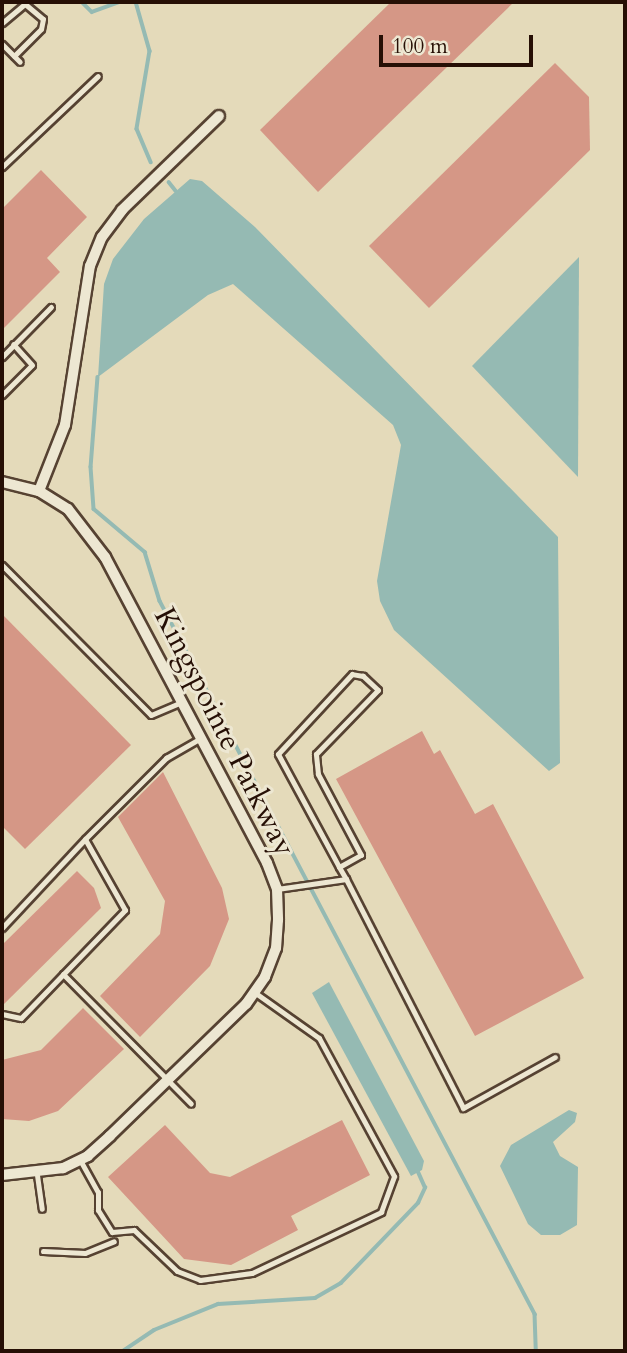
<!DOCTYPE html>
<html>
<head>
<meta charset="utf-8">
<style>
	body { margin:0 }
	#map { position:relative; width:627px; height:1353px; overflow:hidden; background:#e4daba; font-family:Cardo,serif }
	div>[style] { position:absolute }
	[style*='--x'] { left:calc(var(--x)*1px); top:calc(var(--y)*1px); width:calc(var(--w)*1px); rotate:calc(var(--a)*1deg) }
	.water>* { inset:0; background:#95bab3 }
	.stream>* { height:3.5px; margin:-1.75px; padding:0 1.75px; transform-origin:1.75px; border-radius:1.75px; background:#95bab3 }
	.building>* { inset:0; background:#d59786 }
	.roads { filter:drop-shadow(2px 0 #564232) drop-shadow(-2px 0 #564232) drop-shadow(0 2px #564232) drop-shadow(0 -2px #564232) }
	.lane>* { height:5px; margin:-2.5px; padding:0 2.5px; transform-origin:2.5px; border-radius:2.5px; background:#ede7d2 }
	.street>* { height:10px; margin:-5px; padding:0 5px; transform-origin:5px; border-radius:5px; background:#ede7d2 }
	span { translate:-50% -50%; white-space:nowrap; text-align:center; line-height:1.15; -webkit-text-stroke:6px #ede7d2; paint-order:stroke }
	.street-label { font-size:30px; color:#260f05 }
	.frame { position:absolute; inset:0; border:4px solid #260f05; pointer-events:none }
	.scale { position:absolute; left:379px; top:35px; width:154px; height:32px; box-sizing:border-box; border:4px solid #260f05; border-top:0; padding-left:9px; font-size:21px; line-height:24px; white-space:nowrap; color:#260f05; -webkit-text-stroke:5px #ede7d2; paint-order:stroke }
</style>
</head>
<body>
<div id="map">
	<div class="water">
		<i style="clip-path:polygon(190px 179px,202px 181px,255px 227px,558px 537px,560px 763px,549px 771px,394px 630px,380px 601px,377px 581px,401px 445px,393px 425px,233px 284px,208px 295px,98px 377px,104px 284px,113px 259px,144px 219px)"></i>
		<i style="clip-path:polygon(579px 257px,578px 477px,472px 366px)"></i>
		<i style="clip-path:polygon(329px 982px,424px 1161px,422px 1170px,411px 1176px,312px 993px)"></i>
		<i style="clip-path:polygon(569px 1110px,577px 1113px,575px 1122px,553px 1142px,560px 1156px,578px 1167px,577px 1225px,560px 1235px,541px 1235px,528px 1224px,500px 1166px,511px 1145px)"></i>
	</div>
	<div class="stream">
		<i style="--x:82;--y:2;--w:14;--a:45"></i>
		<i style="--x:92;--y:12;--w:29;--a:-20"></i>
		<i style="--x:136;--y:2;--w:51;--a:74.1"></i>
		<i style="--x:150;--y:51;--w:79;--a:99.5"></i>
		<i style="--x:137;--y:129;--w:36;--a:67"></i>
		<i style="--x:169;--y:182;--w:11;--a:52"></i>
		<i style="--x:98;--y:377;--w:90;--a:94.4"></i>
		<i style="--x:91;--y:467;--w:42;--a:85.9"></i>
		<i style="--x:94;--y:509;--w:67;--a:40.1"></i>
		<i style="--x:145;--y:552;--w:51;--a:73"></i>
		<i style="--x:160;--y:601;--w:806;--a:62.26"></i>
		<i style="--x:535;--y:1314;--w:37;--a:88"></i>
		<i style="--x:123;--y:1351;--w:37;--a:-34"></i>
		<i style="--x:154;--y:1330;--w:69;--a:-22.1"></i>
		<i style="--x:218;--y:1304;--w:97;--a:-3.5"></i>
		<i style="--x:315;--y:1298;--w:30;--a:-30"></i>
		<i style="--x:341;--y:1283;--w:111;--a:-46.1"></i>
		<i style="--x:418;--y:1203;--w:17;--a:-65"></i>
		<i style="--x:425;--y:1188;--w:17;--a:-114"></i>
	</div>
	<div class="building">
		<i style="clip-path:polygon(391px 2px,514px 2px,318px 192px,260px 130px)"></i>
		<i style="clip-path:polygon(555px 63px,589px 97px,590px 150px,429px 308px,369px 246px)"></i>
		<i style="clip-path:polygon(41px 170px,87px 217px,47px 258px,60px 272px,2px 330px,2px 209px)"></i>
		<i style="clip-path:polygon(2px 614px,131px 745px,25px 849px,2px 826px)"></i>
		<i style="clip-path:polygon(422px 731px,434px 754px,440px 750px,475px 814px,493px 804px,584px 978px,475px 1036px,336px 779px)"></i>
		<i style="clip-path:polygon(163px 772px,222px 888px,229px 919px,210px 966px,140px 1037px,100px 996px,160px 934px,165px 901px,118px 817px)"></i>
		<i style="clip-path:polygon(77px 871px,94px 888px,101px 908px,2px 1006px,2px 945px)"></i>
		<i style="clip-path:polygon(83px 1008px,124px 1049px,58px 1111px,29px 1121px,2px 1119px,2px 1060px,41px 1050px)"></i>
		<i style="clip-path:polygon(342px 1120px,370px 1175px,291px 1216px,298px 1230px,231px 1265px,184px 1259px,108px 1177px,165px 1125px,210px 1173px,230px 1177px)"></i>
	</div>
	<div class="roads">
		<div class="lane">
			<i style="--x:2;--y:23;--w:30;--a:-40"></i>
			<i style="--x:25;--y:4;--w:23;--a:40"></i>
			<i style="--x:43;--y:19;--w:10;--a:101"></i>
			<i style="--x:41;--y:29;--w:38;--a:135"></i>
			<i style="--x:2;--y:44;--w:25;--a:45"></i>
			<i style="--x:2;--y:167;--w:132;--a:-43.5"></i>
			<i style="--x:2;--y:357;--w:70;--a:-45.6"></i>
			<i style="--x:2;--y:395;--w:42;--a:-45"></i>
			<i style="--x:32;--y:365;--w:28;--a:-132"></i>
			<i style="--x:2;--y:565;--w:211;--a:45.2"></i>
			<i style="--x:151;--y:715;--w:34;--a:-23"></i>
			<i style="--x:339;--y:867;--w:25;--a:-29"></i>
			<i style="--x:361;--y:855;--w:92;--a:-118"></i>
			<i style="--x:318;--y:774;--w:20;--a:-96"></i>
			<i style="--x:316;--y:754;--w:89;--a:-45.9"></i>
			<i style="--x:378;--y:690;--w:21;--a:-137"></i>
			<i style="--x:363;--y:676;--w:11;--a:-170"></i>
			<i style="--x:352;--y:674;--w:109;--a:132.8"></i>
			<i style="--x:278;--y:754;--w:128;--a:61.6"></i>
			<i style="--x:339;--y:867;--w:14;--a:60"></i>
			<i style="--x:277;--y:889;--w:70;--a:-8.2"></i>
			<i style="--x:346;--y:879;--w:257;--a:62.9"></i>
			<i style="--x:463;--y:1108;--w:105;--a:-29"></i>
			<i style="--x:2;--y:928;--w:122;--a:-47"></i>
			<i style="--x:63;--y:974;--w:182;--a:45.4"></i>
			<i style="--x:2;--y:1014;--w:19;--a:12"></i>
			<i style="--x:21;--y:1018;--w:150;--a:-46.1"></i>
			<i style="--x:125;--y:910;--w:81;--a:-119.4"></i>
			<i style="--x:85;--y:839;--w:115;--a:-45"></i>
			<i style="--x:166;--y:758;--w:40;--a:-29.7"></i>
			<i style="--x:80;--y:1160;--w:37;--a:61"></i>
			<i style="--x:98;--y:1192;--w:18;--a:90"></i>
			<i style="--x:98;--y:1210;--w:26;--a:58"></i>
			<i style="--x:112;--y:1232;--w:22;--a:-5"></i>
			<i style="--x:134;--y:1230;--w:59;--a:43.6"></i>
			<i style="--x:177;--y:1271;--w:25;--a:21"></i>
			<i style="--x:200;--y:1280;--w:52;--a:-7.7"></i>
			<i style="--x:252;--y:1273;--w:143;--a:-25.3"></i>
			<i style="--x:381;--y:1212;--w:38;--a:-70"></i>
			<i style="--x:394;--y:1176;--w:157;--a:-118.5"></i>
			<i style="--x:319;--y:1038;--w:80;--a:-144.7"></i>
			<i style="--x:37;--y:1175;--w:34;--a:82"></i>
			<i style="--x:43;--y:1251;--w:42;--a:2.7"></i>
			<i style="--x:85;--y:1253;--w:31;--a:-22"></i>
		</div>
		<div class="street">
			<i style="--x:2;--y:482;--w:38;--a:14"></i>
			<i style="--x:39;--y:491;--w:34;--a:32"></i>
			<i style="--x:68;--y:509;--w:61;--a:52.4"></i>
			<i style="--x:105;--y:557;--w:346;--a:62.1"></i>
			<i style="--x:267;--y:863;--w:28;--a:69"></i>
			<i style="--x:277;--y:889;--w:31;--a:88"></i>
			<i style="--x:278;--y:920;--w:28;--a:94"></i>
			<i style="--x:276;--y:948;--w:31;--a:111"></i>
			<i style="--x:265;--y:977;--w:33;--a:125"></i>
			<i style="--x:246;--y:1004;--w:190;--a:135.9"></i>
			<i style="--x:110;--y:1136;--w:30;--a:138"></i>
			<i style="--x:88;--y:1156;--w:28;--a:154"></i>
			<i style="--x:63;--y:1168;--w:61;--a:173.5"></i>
			<i style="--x:39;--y:491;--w:71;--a:-68.5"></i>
			<i style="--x:65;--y:425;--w:161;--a:-81.1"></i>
			<i style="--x:90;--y:266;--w:31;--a:-68"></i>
			<i style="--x:102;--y:237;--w:34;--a:-53"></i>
			<i style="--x:122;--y:210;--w:135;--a:-44.1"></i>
		</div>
	</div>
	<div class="street-label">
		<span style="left:224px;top:732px;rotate:63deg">Kingspointe Parkway</span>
	</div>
	<div class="frame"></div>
	<div class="scale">100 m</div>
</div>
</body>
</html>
